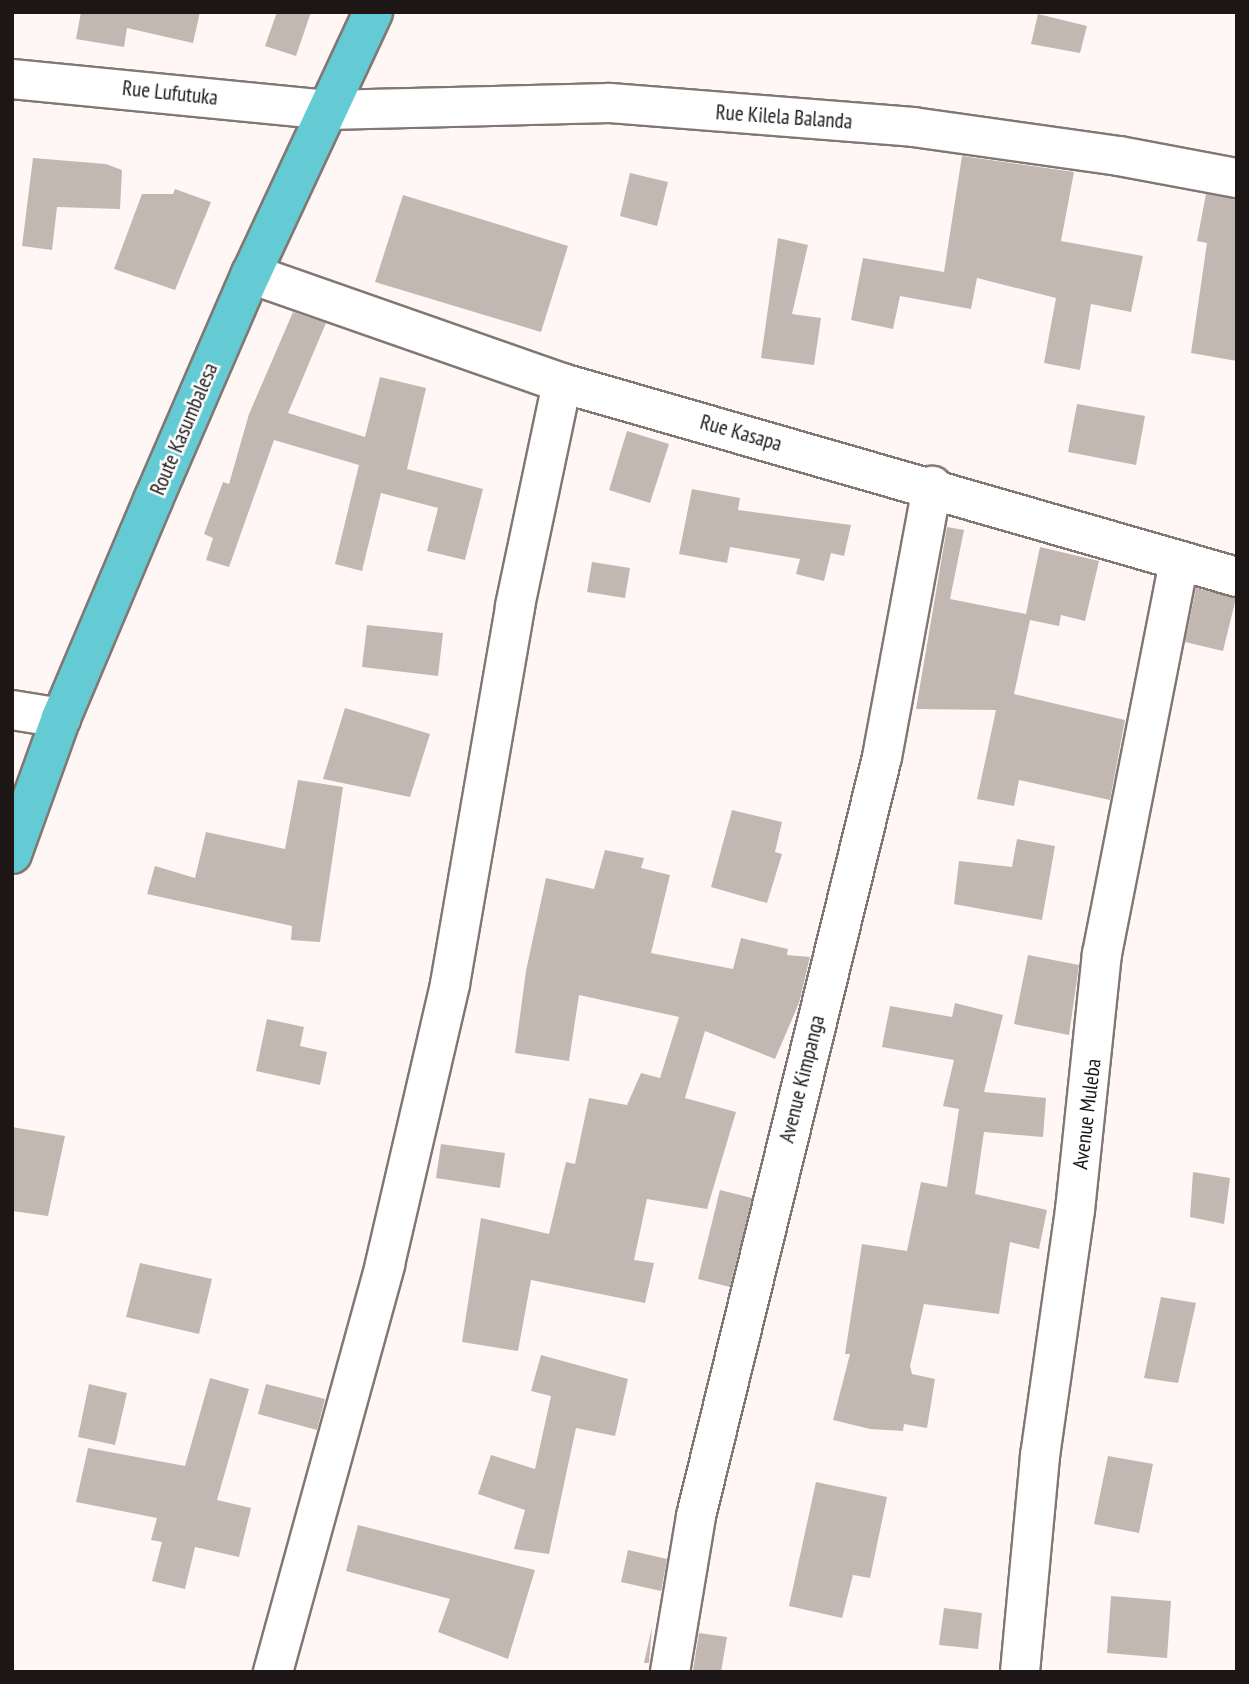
<!DOCTYPE html>
<html>
<head>
<meta charset="utf-8">
<style>
	body { margin:0 }
	#map { position:relative; width:1249px; height:1684px; overflow:hidden; background:#fff7f5; font-family:"PT Sans Narrow",sans-serif }
	div>[style] { position:absolute }
	[style*='--x'] { left:calc(var(--x)*1px); top:calc(var(--y)*1px); width:calc(var(--w)*1px); rotate:calc(var(--a)*1deg) }
	.building>* { inset:0; background:#c3b7b2 }
	.roads { filter:drop-shadow(2px 0 #827773) drop-shadow(-2px 0 #827773) drop-shadow(0 2px #827773) drop-shadow(0 -2px #827773) }
	.minor>* { height:38px; margin:-19px; padding:0 19px; transform-origin:19px; border-radius:19px; background:#fff }
	.trunk>* { height:38px; margin:-19px; padding:0 19px; transform-origin:19px; border-radius:19px; background:#64cad4 }
	span { translate:-50% -50%; white-space:nowrap; text-align:center; line-height:1.15; -webkit-text-stroke:5px #fff; paint-order:stroke }
	.street-label { font-size:21px; color:#1c1716 }
	.frame { position:absolute; inset:0; border:14px solid #1c1716; pointer-events:none }
</style>
</head>
<body>
<div id="map">
	<div class="building">
		<i style="clip-path:polygon(81px 12px,200px 12px,193px 43px,127px 28px,124px 47px,76px 39px)"></i>
		<i style="clip-path:polygon(277px 12px,311px 12px,296px 56px,265px 46px)"></i>
		<i style="clip-path:polygon(1038px 14px,1087px 26px,1080px 53px,1031px 44px)"></i>
		<i style="clip-path:polygon(962px 156px,1074px 172px,1061px 241px,1143px 256px,1131px 312px,1091px 304px,1080px 370px,1044px 363px,1056px 298px,977px 278px,971px 309px,900px 296px,893px 329px,851px 320px,863px 258px,944px 272px)"></i>
		<i style="clip-path:polygon(33px 158px,106px 164px,122px 170px,120px 209px,57px 207px,52px 250px,22px 246px)"></i>
		<i style="clip-path:polygon(630px 173px,668px 182px,657px 226px,620px 216px)"></i>
		<i style="clip-path:polygon(175px 189px,211px 202px,175px 290px,114px 269px,142px 194px,173px 194px)"></i>
		<i style="clip-path:polygon(1206px 194px,1237px 199px,1237px 361px,1191px 353px,1207px 243px,1197px 241px)"></i>
		<i style="clip-path:polygon(403px 195px,568px 246px,541px 332px,375px 282px)"></i>
		<i style="clip-path:polygon(778px 238px,808px 245px,792px 314px,821px 318px,814px 365px,761px 358px)"></i>
		<i style="clip-path:polygon(293px 312px,326px 323px,288px 413px,365px 437px,380px 377px,426px 388px,407px 469px,483px 489px,465px 560px,427px 551px,438px 508px,381px 493px,362px 571px,335px 564px,359px 465px,274px 440px,229px 567px,206px 560px,213px 538px,204px 534px,223px 482px,229px 484px,249px 414px)"></i>
		<i style="clip-path:polygon(1077px 404px,1145px 416px,1136px 465px,1068px 452px)"></i>
		<i style="clip-path:polygon(627px 431px,669px 444px,650px 503px,609px 490px)"></i>
		<i style="clip-path:polygon(692px 489px,740px 498px,738px 510px,851px 525px,844px 556px,831px 553px,824px 581px,796px 574px,800px 559px,730px 547px,727px 563px,679px 554px)"></i>
		<i style="clip-path:polygon(947px 527px,964px 530px,950px 599px,1026px 614px,1040px 547px,1099px 561px,1085px 621px,1061px 615px,1059px 626px,1030px 620px,1014px 694px,1125px 720px,1110px 800px,1019px 780px,1014px 806px,977px 799px,996px 710px,916px 709px)"></i>
		<i style="clip-path:polygon(592px 562px,630px 568px,625px 598px,587px 592px)"></i>
		<i style="clip-path:polygon(1196px 588px,1236px 598px,1223px 651px,1185px 642px)"></i>
		<i style="clip-path:polygon(367px 625px,443px 633px,438px 676px,362px 667px)"></i>
		<i style="clip-path:polygon(345px 708px,430px 734px,410px 797px,323px 779px)"></i>
		<i style="clip-path:polygon(298px 780px,343px 787px,320px 942px,291px 940px,292px 926px,147px 894px,155px 866px,195px 878px,206px 832px,285px 849px)"></i>
		<i style="clip-path:polygon(732px 810px,782px 822px,775px 852px,782px 854px,767px 903px,711px 887px)"></i>
		<i style="clip-path:polygon(1017px 839px,1055px 846px,1042px 920px,954px 904px,959px 861px,1012px 867px)"></i>
		<i style="clip-path:polygon(605px 850px,644px 858px,641px 868px,670px 875px,651px 953px,733px 969px,741px 938px,788px 949px,787px 955px,810px 957px,799px 1003px,775px 1059px,705px 1031px,685px 1098px,736px 1112px,707px 1209px,647px 1199px,634px 1260px,654px 1263px,645px 1303px,531px 1280px,518px 1351px,462px 1342px,481px 1218px,549px 1234px,566px 1162px,575px 1164px,589px 1098px,627px 1105px,641px 1073px,660px 1078px,679px 1017px,579px 995px,569px 1061px,515px 1053px,526px 971px,546px 878px,594px 889px)"></i>
		<i style="clip-path:polygon(1028px 955px,1079px 965px,1069px 1035px,1014px 1024px)"></i>
		<i style="clip-path:polygon(955px 1003px,1003px 1015px,984px 1092px,1046px 1098px,1043px 1137px,984px 1132px,975px 1194px,1047px 1210px,1039px 1249px,1010px 1242px,999px 1314px,924px 1304px,910px 1366px,912px 1374px,935px 1379px,927px 1428px,904px 1424px,903px 1431px,870px 1429px,833px 1420px,850px 1354px,845px 1354px,862px 1244px,907px 1251px,921px 1182px,947px 1187px,959px 1109px,943px 1106px,954px 1060px,882px 1047px,890px 1006px,952px 1017px)"></i>
		<i style="clip-path:polygon(267px 1019px,304px 1027px,300px 1046px,327px 1052px,320px 1085px,256px 1071px)"></i>
		<i style="clip-path:polygon(12px 1127px,65px 1136px,48px 1216px,12px 1211px)"></i>
		<i style="clip-path:polygon(441px 1144px,505px 1153px,500px 1188px,436px 1178px)"></i>
		<i style="clip-path:polygon(1193px 1172px,1230px 1178px,1224px 1224px,1190px 1217px)"></i>
		<i style="clip-path:polygon(720px 1190px,752px 1198px,730px 1287px,698px 1279px)"></i>
		<i style="clip-path:polygon(140px 1263px,212px 1279px,199px 1334px,126px 1317px)"></i>
		<i style="clip-path:polygon(1161px 1297px,1196px 1303px,1178px 1383px,1144px 1378px)"></i>
		<i style="clip-path:polygon(541px 1355px,628px 1379px,615px 1436px,576px 1428px,549px 1554px,514px 1549px,525px 1510px,478px 1494px,491px 1455px,535px 1469px,551px 1396px,531px 1391px)"></i>
		<i style="clip-path:polygon(210px 1378px,249px 1389px,217px 1500px,251px 1508px,239px 1557px,195px 1547px,185px 1589px,152px 1581px,162px 1542px,151px 1540px,157px 1518px,76px 1502px,88px 1448px,185px 1466px)"></i>
		<i style="clip-path:polygon(89px 1384px,127px 1393px,115px 1445px,78px 1437px)"></i>
		<i style="clip-path:polygon(266px 1384px,325px 1399px,317px 1430px,258px 1414px)"></i>
		<i style="clip-path:polygon(1108px 1456px,1153px 1464px,1139px 1533px,1094px 1524px)"></i>
		<i style="clip-path:polygon(816px 1482px,887px 1497px,870px 1578px,853px 1575px,842px 1618px,789px 1606px)"></i>
		<i style="clip-path:polygon(358px 1525px,535px 1570px,508px 1659px,438px 1632px,450px 1599px,346px 1571px)"></i>
		<i style="clip-path:polygon(628px 1550px,667px 1559px,661px 1591px,621px 1582px)"></i>
		<i style="clip-path:polygon(1111px 1596px,1171px 1601px,1167px 1658px,1107px 1653px)"></i>
		<i style="clip-path:polygon(944px 1608px,982px 1613px,978px 1649px,939px 1645px)"></i>
		<i style="clip-path:polygon(652px 1627px,649px 1663px,644px 1663px)"></i>
		<i style="clip-path:polygon(699px 1633px,727px 1637px,721px 1672px,693px 1670px)"></i>
	</div>
	<div class="roads">
		<div class="minor">
			<i style="--x:12;--y:79;--w:317;--a:5.6"></i>
			<i style="--x:327;--y:110;--w:283;--a:-1.4"></i>
			<i style="--x:610;--y:103;--w:304;--a:4.5"></i>
			<i style="--x:913;--y:127;--w:208;--a:8"></i>
			<i style="--x:1119;--y:156;--w:120;--a:10.6"></i>
			<i style="--x:251;--y:274;--w:330;--a:19.3"></i>
			<i style="--x:562;--y:383;--w:702;--a:16.04"></i>
			<i style="--x:12;--y:710;--w:50;--a:9.3"></i>
			<i style="--x:273;--y:1672;--w:423;--a:-74.6"></i>
			<i style="--x:385;--y:1264;--w:287;--a:-76.9"></i>
			<i style="--x:450;--y:984;--w:384;--a:-80.2"></i>
			<i style="--x:515;--y:606;--w:228;--a:-78.1"></i>
			<i style="--x:670;--y:1672;--w:158;--a:-80.5"></i>
			<i style="--x:696;--y:1516;--w:781;--a:-76.23"></i>
			<i style="--x:882;--y:757;--w:276;--a:-79.5"></i>
			<i style="--x:1020;--y:1672;--w:217;--a:-84.7"></i>
			<i style="--x:1040;--y:1456;--w:248;--a:-81.9"></i>
			<i style="--x:1075;--y:1210;--w:257;--a:-84"></i>
			<i style="--x:1102;--y:954;--w:401;--a:-78.9"></i>
		</div>
		<div class="trunk">
			<i style="--x:12;--y:854;--w:145;--a:-70.2"></i>
			<i style="--x:61;--y:718;--w:237;--a:-67.1"></i>
			<i style="--x:153;--y:500;--w:246;--a:-66.6"></i>
			<i style="--x:251;--y:274;--w:289;--a:-65"></i>
		</div>
	</div>
	<div class="street-label">
		<span style="left:170px;top:93px;rotate:6deg">Rue Lufutuka</span>
		<span style="left:784px;top:117px;rotate:4deg">Rue Kilela Balanda</span>
		<span style="left:184px;top:429px;rotate:-67deg">Route Kasumbalesa</span>
		<span style="left:741px;top:433px;rotate:16deg">Rue Kasapa</span>
		<span style="left:802px;top:1079px;rotate:-76deg">Avenue Kimpanga</span>
		<span style="left:1087px;top:1114px;rotate:-83deg">Avenue Muleba</span>
	</div>
	<div class="frame"></div>
</div>
</body>
</html>
